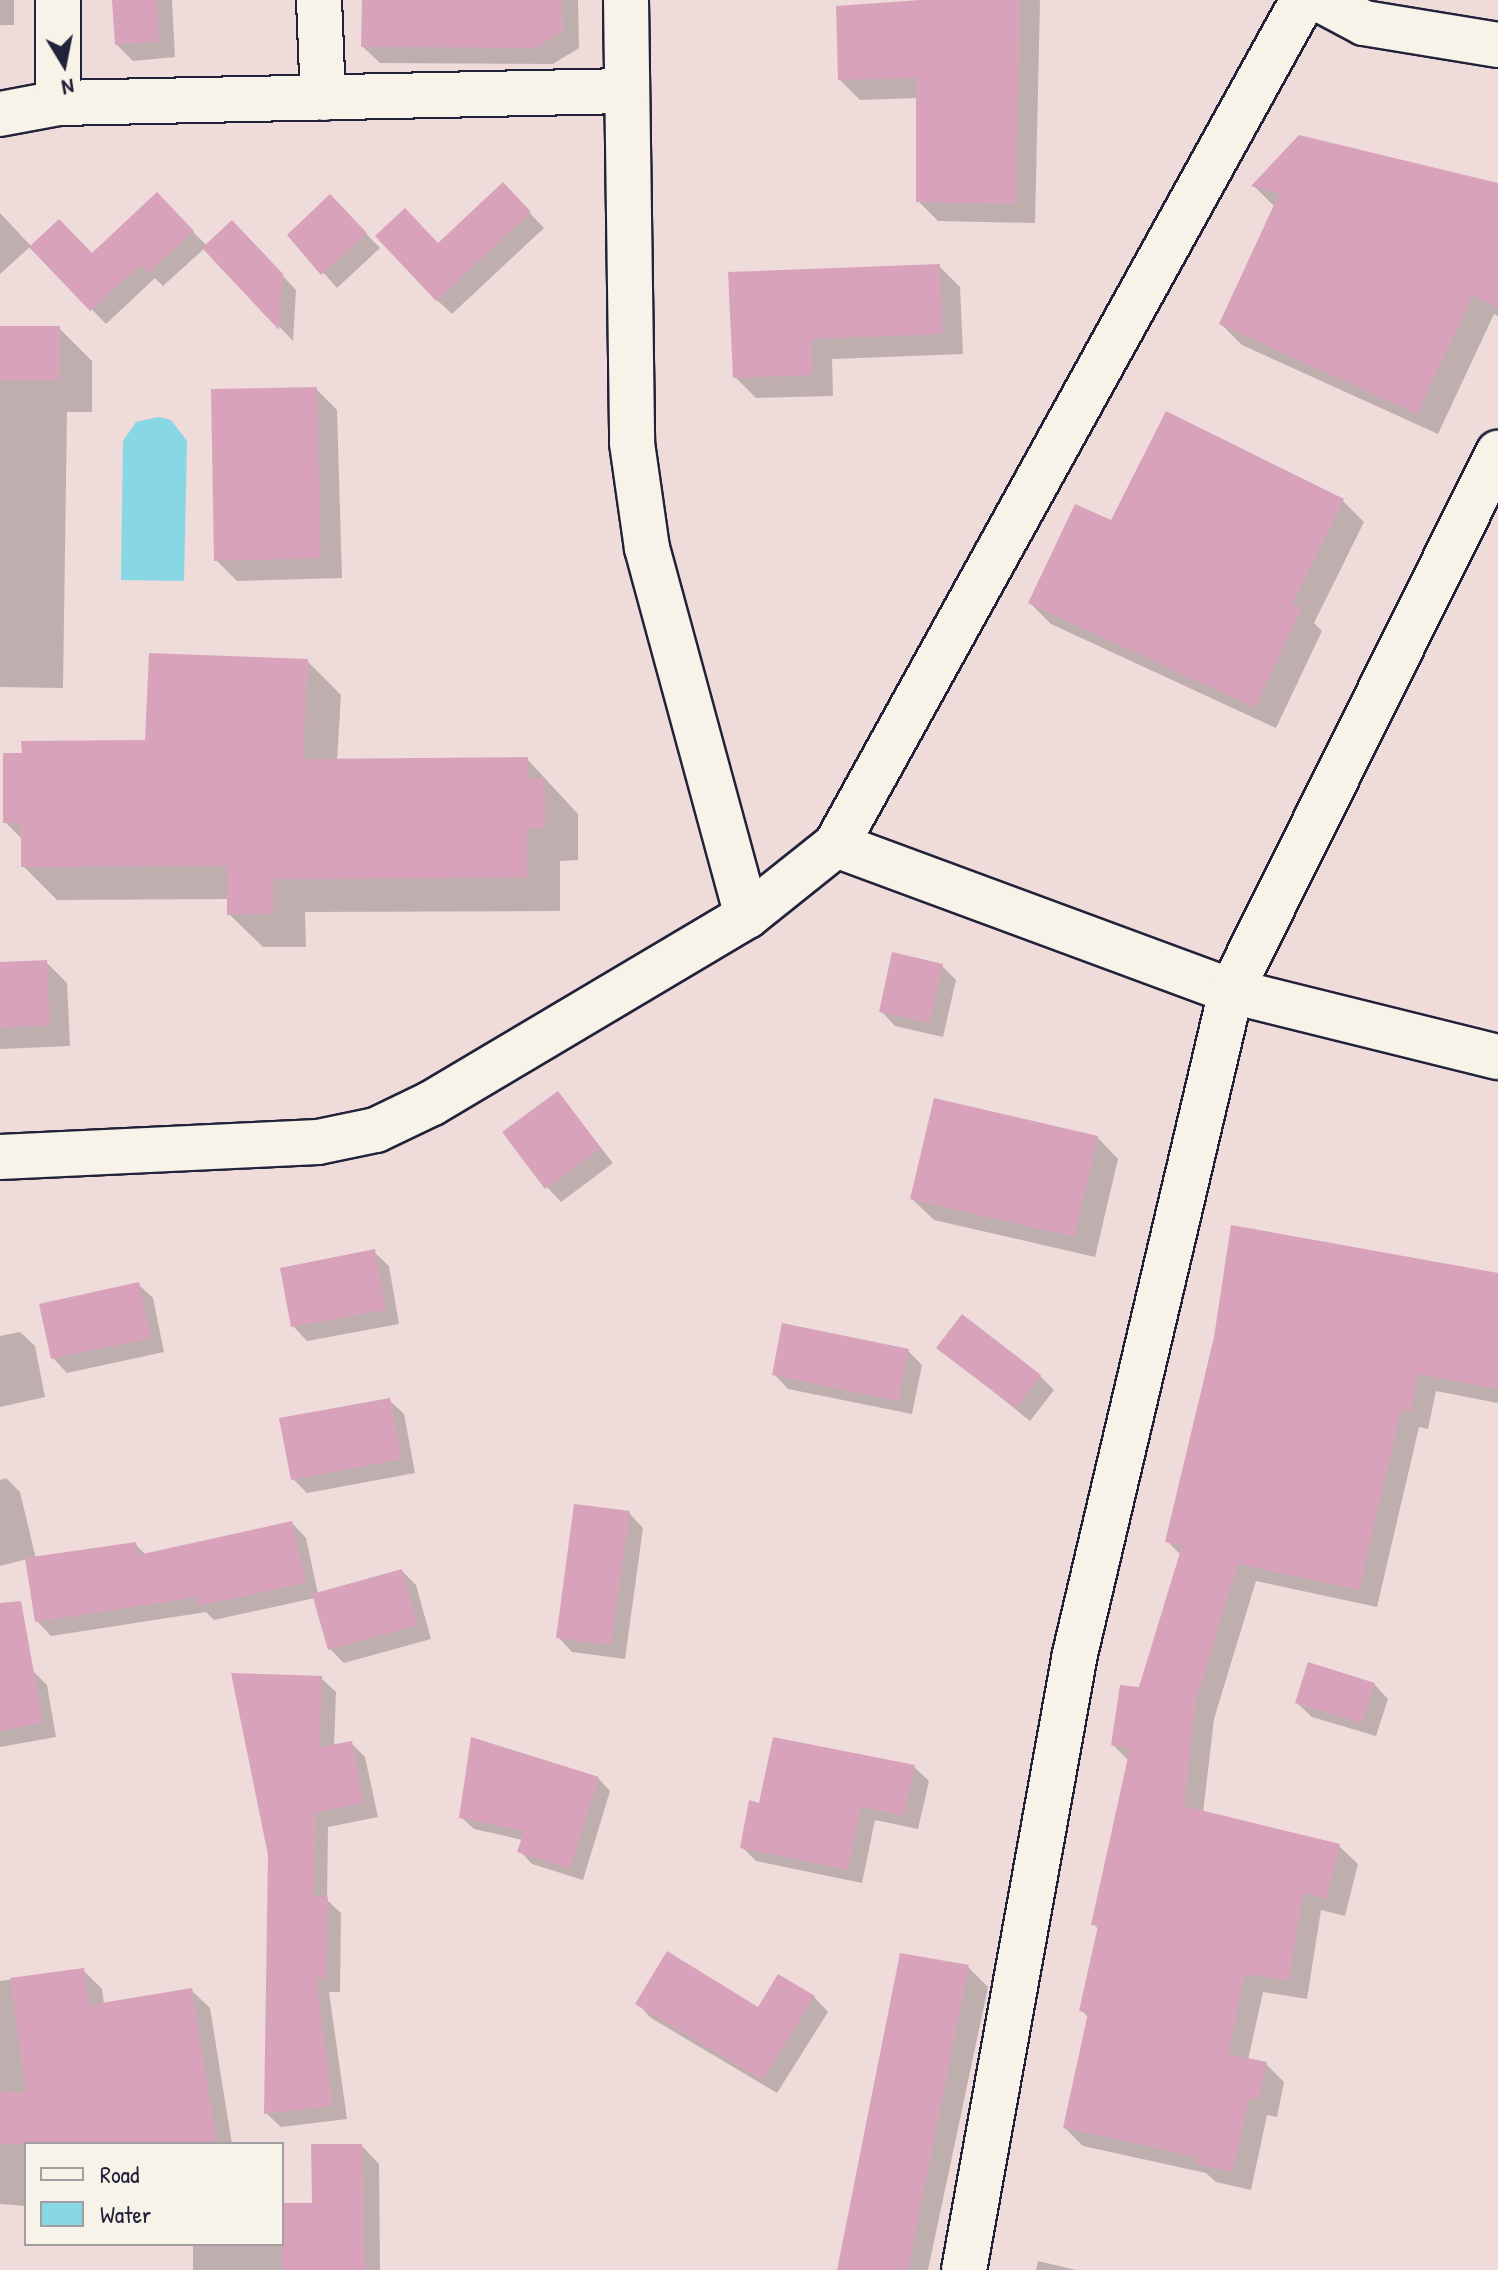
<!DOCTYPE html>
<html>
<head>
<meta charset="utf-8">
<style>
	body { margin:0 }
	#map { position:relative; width:1498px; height:2270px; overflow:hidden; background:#eedbda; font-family:"Patrick Hand",sans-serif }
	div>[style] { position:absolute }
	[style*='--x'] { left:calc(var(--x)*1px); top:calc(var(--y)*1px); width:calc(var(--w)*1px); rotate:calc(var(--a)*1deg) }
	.water>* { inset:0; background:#88d7e4 }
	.shadow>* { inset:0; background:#0003 }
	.building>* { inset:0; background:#d8a3ba }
	.roads { filter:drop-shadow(2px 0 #22223b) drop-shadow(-2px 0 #22223b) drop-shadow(0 2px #22223b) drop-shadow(0 -2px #22223b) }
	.minor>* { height:44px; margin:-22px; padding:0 22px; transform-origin:22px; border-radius:22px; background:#f7f3e8 }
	span { translate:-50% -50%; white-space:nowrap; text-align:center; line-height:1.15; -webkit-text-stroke:6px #f7f3e8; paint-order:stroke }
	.legend { position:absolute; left:24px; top:2142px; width:260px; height:104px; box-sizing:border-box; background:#f7f3e8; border:2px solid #a29fa3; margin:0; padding:10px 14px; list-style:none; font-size:24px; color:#22223b }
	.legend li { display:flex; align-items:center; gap:16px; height:40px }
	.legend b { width:40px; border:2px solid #a29fa3 }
	.north { position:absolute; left:24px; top:24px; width:80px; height:80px; -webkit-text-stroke:6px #f7f3e8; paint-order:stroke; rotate:170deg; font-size:22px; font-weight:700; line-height:32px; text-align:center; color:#22223b }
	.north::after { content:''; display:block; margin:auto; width:28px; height:36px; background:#22223b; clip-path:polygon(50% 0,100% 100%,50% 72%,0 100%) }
</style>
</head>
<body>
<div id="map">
	<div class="water">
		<i style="clip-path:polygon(158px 417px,171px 420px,187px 441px,184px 581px,121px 580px,123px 441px,136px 422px)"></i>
	</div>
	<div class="shadow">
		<i style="clip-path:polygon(0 0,14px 0,14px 25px,0 25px)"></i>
		<i style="clip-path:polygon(114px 0,172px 0,175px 57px,133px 61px,116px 44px)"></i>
		<i style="clip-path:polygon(364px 0,578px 0,579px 48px,553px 64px,380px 63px,363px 47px)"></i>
		<i style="clip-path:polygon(922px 0,1040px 0,1035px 223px,938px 221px,918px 201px,918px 98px,860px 100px,840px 80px)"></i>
		<i style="clip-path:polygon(503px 185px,544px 228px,452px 314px,437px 300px,438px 246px)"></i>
		<i style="clip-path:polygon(1498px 185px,1498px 316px,1494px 314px,1438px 434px,1242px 345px,1221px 324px,1275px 207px,1254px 186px)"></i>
		<i style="clip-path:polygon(157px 195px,207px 246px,246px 237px,296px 290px,293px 341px,205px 248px,163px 286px,155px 278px,106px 324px,31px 246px,0 274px,0 213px,32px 247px,92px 255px)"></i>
		<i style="clip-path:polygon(330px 197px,380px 248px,337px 288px,290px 235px)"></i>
		<i style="clip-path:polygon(939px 266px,960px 287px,963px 354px,832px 359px,833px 396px,756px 398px,735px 377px)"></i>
		<i style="clip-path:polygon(0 328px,59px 328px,92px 361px,92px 412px,67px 412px,63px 688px,0 687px)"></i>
		<i style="clip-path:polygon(316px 389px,337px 410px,342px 578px,237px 581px,216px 560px)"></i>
		<i style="clip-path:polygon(1343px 501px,1364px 522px,1314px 623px,1322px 631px,1276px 728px,1051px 624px,1030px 603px,1112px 523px)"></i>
		<i style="clip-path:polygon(307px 661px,341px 695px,337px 761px,527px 759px,578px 814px,578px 860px,560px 861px,560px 911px,305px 912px,306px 947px,263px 947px,229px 914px,229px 899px,57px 900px,23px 866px,23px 840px,5px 822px,146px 742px)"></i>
		<i style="clip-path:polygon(46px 962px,67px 983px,70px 1046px,0 1049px,0 964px)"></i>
		<i style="clip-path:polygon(942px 966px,956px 980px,943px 1037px,895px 1026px,881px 1011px)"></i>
		<i style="clip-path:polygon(558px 1094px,613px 1163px,561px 1202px,547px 1187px)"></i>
		<i style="clip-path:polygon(1097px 1137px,1118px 1159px,1095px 1257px,934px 1220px,912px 1199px)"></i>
		<i style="clip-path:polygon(374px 1252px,389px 1266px,399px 1324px,307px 1341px,293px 1326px)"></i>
		<i style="clip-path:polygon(1498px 1275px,1498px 1403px,1436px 1391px,1428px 1429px,1419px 1427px,1377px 1607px,1256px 1581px,1214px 1719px,1203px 1813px,1339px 1846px,1358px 1864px,1345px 1916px,1321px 1910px,1307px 1999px,1263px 1992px,1248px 2060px,1266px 2064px,1284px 2082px,1277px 2117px,1267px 2115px,1251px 2190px,1216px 2182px,1206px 2173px,1083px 2146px,1065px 2128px,1089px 2018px,1081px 2010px,1099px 1930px,1094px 1924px,1129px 1761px,1113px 1745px,1141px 1690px,1181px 1555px,1167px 1541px)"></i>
		<i style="clip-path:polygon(138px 1284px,153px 1298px,164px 1352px,67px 1373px,53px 1358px)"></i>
		<i style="clip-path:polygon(20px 1332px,35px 1346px,45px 1397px,0 1407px,0 1336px)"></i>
		<i style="clip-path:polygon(939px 1348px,1040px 1376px,1054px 1390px,1030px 1421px)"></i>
		<i style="clip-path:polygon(908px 1351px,922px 1365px,912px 1414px,788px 1389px,774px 1374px)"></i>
		<i style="clip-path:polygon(389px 1400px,404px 1414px,415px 1473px,307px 1493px,293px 1479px)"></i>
		<i style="clip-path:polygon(6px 1478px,20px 1492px,36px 1559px,135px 1544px,146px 1555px,292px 1523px,306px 1538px,318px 1594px,402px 1571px,416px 1585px,431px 1639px,344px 1663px,330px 1649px,315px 1598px,214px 1620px,206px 1612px,51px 1636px,37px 1621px,27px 1559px,0 1566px,0 1480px)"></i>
		<i style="clip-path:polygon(629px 1513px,643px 1528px,625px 1659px,572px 1652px,558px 1637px)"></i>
		<i style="clip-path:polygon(32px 1670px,47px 1685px,56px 1737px,0 1747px,0 1671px)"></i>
		<i style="clip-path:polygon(321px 1678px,336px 1692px,334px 1746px,351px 1743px,365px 1757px,378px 1817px,328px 1827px,327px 1900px,341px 1913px,340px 1992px,329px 1992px,347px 2119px,281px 2127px,266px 2113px)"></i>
		<i style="clip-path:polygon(1374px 1684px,1388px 1699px,1376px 1736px,1312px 1717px,1297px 1703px)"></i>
		<i style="clip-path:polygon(914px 1767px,929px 1781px,918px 1829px,875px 1820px,862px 1883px,756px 1861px,742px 1847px,761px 1805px)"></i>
		<i style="clip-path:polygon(598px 1778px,610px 1791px,583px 1880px,532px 1864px,520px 1851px,523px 1840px,474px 1829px,461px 1817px)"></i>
		<i style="clip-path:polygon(968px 1967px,988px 1987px,928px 2270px,839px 2270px)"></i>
		<i style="clip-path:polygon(83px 1970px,102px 1989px,104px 2004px,191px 1990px,210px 2008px,232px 2144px,26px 2144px,26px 2206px,0 2204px,0 1981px)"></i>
		<i style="clip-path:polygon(814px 1997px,828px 2012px,777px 2093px,651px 2018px,637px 2003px,759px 2009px)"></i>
		<i style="clip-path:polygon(362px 2146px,379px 2164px,380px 2270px,193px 2270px,193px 2244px,282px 2244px,282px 2205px,314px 2205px)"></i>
		<i style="clip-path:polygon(1038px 2261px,1076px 2270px,1036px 2270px)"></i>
	</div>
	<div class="building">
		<i style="clip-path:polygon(112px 0,157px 0,159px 41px,115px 45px)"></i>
		<i style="clip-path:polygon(362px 0,562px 0,563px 31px,536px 48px,361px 47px)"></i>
		<i style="clip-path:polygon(920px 0,1020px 0,1016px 204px,916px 202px,916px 78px,838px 80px,836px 6px)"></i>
		<i style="clip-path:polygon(1299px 135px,1498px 183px,1498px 308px,1473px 295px,1417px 414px,1219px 324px,1279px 194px,1251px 186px)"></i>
		<i style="clip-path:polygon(503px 182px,531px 212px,436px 301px,375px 236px,405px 208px,438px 243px)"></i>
		<i style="clip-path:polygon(157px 192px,194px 231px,148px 273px,140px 265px,90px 311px,29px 247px,59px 219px,92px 253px)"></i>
		<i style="clip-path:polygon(330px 194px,367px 233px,321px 275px,287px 235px)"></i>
		<i style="clip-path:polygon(232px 220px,283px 274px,279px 330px,202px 248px)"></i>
		<i style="clip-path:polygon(940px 264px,943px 334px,812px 339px,813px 375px,733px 378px,728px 272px)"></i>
		<i style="clip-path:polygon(0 326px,60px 326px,59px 380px,0 380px)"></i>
		<i style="clip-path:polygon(317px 387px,321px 558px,214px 561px,211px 389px)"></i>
		<i style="clip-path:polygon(1166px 411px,1344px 499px,1292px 604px,1302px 608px,1255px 708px,1028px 603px,1075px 504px,1111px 520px)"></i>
		<i style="clip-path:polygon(149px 653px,308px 659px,303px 759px,528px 757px,528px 779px,545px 778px,545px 828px,527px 828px,527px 878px,273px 879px,273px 914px,227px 915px,227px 866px,21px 867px,21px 823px,3px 823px,3px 753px,22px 753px,21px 741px,145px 740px)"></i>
		<i style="clip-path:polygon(892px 952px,943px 964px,929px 1023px,879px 1012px)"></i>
		<i style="clip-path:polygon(47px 960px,50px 1025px,0 1028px,0 962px)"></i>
		<i style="clip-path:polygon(558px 1091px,601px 1148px,545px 1189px,502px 1132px)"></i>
		<i style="clip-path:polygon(934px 1098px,1098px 1136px,1074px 1237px,910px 1199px)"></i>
		<i style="clip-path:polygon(1231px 1225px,1498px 1273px,1498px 1389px,1418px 1374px,1411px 1412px,1401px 1410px,1359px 1590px,1238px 1564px,1196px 1700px,1184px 1806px,1340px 1844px,1327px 1899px,1303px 1893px,1289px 1981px,1245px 1974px,1228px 2054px,1267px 2062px,1259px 2100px,1249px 2098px,1233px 2172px,1196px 2165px,1197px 2157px,1063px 2128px,1088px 2013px,1079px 2011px,1098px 1926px,1091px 1925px,1130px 1748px,1111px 1745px,1120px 1685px,1139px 1687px,1182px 1546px,1165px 1542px,1214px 1337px)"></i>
		<i style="clip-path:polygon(375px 1249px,386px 1310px,291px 1327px,280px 1268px)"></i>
		<i style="clip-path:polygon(139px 1282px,151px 1338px,51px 1359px,39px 1304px)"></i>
		<i style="clip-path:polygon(962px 1314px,1041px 1375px,1015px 1408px,936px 1348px)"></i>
		<i style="clip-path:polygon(782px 1323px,909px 1349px,898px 1401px,772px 1375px)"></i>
		<i style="clip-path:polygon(390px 1398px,402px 1459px,291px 1480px,279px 1418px)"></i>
		<i style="clip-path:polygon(574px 1504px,630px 1511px,611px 1645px,556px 1638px)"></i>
		<i style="clip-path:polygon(292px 1521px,306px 1583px,198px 1606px,198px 1597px,35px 1622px,25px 1558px,136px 1542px,138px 1555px)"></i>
		<i style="clip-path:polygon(402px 1569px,418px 1625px,328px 1650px,312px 1594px)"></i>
		<i style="clip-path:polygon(21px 1601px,43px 1723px,0 1731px,0 1603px)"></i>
		<i style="clip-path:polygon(1308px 1662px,1375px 1683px,1362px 1723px,1295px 1703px)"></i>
		<i style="clip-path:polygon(231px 1673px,322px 1676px,320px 1747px,352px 1741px,364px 1803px,315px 1813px,314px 1897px,328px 1897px,326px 1978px,316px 1978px,333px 2106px,264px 2114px,268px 1855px)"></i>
		<i style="clip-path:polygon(471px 1737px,599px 1777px,570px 1869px,517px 1852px,524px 1831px,459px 1818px)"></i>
		<i style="clip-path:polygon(773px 1737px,915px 1765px,904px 1816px,861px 1807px,848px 1870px,740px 1848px,749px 1800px,759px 1803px)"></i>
		<i style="clip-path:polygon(667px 1951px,758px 2007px,778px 1974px,815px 1996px,762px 2080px,635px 2004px)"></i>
		<i style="clip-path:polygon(900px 1953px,969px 1965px,908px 2270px,837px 2270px)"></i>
		<i style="clip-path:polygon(84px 1968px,89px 2005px,192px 1988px,217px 2144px,0 2144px,0 2091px,26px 2093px,10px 1978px)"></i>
		<i style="clip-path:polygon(311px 2144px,362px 2144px,365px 2270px,282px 2270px,282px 2203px,312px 2203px)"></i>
	</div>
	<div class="roads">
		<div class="minor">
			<i style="--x:319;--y:0;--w:98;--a:87.7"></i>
			<i style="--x:626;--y:0;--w:443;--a:89.2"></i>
			<i style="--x:632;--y:443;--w:106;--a:81.9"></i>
			<i style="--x:647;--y:548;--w:381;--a:74.8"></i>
			<i style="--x:1321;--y:0;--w:49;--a:28.1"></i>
			<i style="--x:1364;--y:23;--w:136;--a:9.3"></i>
			<i style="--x:58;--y:103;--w:103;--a:-90"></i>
			<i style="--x:0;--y:114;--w:59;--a:-10.7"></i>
			<i style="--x:58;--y:103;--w:569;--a:-1.21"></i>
			<i style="--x:836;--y:845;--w:421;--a:20.3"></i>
			<i style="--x:1231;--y:991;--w:275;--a:13.9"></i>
			<i style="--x:0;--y:1157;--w:318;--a:-2.7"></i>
			<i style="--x:318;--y:1142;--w:59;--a:-11.7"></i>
			<i style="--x:376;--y:1130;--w:62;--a:-25.7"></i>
			<i style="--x:432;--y:1103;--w:366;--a:-30.7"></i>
			<i style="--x:747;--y:916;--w:114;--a:-38.6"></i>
			<i style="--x:836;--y:845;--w:965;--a:-61.07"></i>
			<i style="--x:964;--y:2270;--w:626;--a:-79.79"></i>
			<i style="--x:1075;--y:1654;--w:681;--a:-76.76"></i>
			<i style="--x:1231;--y:991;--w:601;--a:-63.61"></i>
		</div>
	</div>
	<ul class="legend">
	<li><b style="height:10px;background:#f7f3e8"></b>Road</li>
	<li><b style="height:22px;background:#88d7e4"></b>Water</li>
	</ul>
	<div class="north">N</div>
</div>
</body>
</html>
